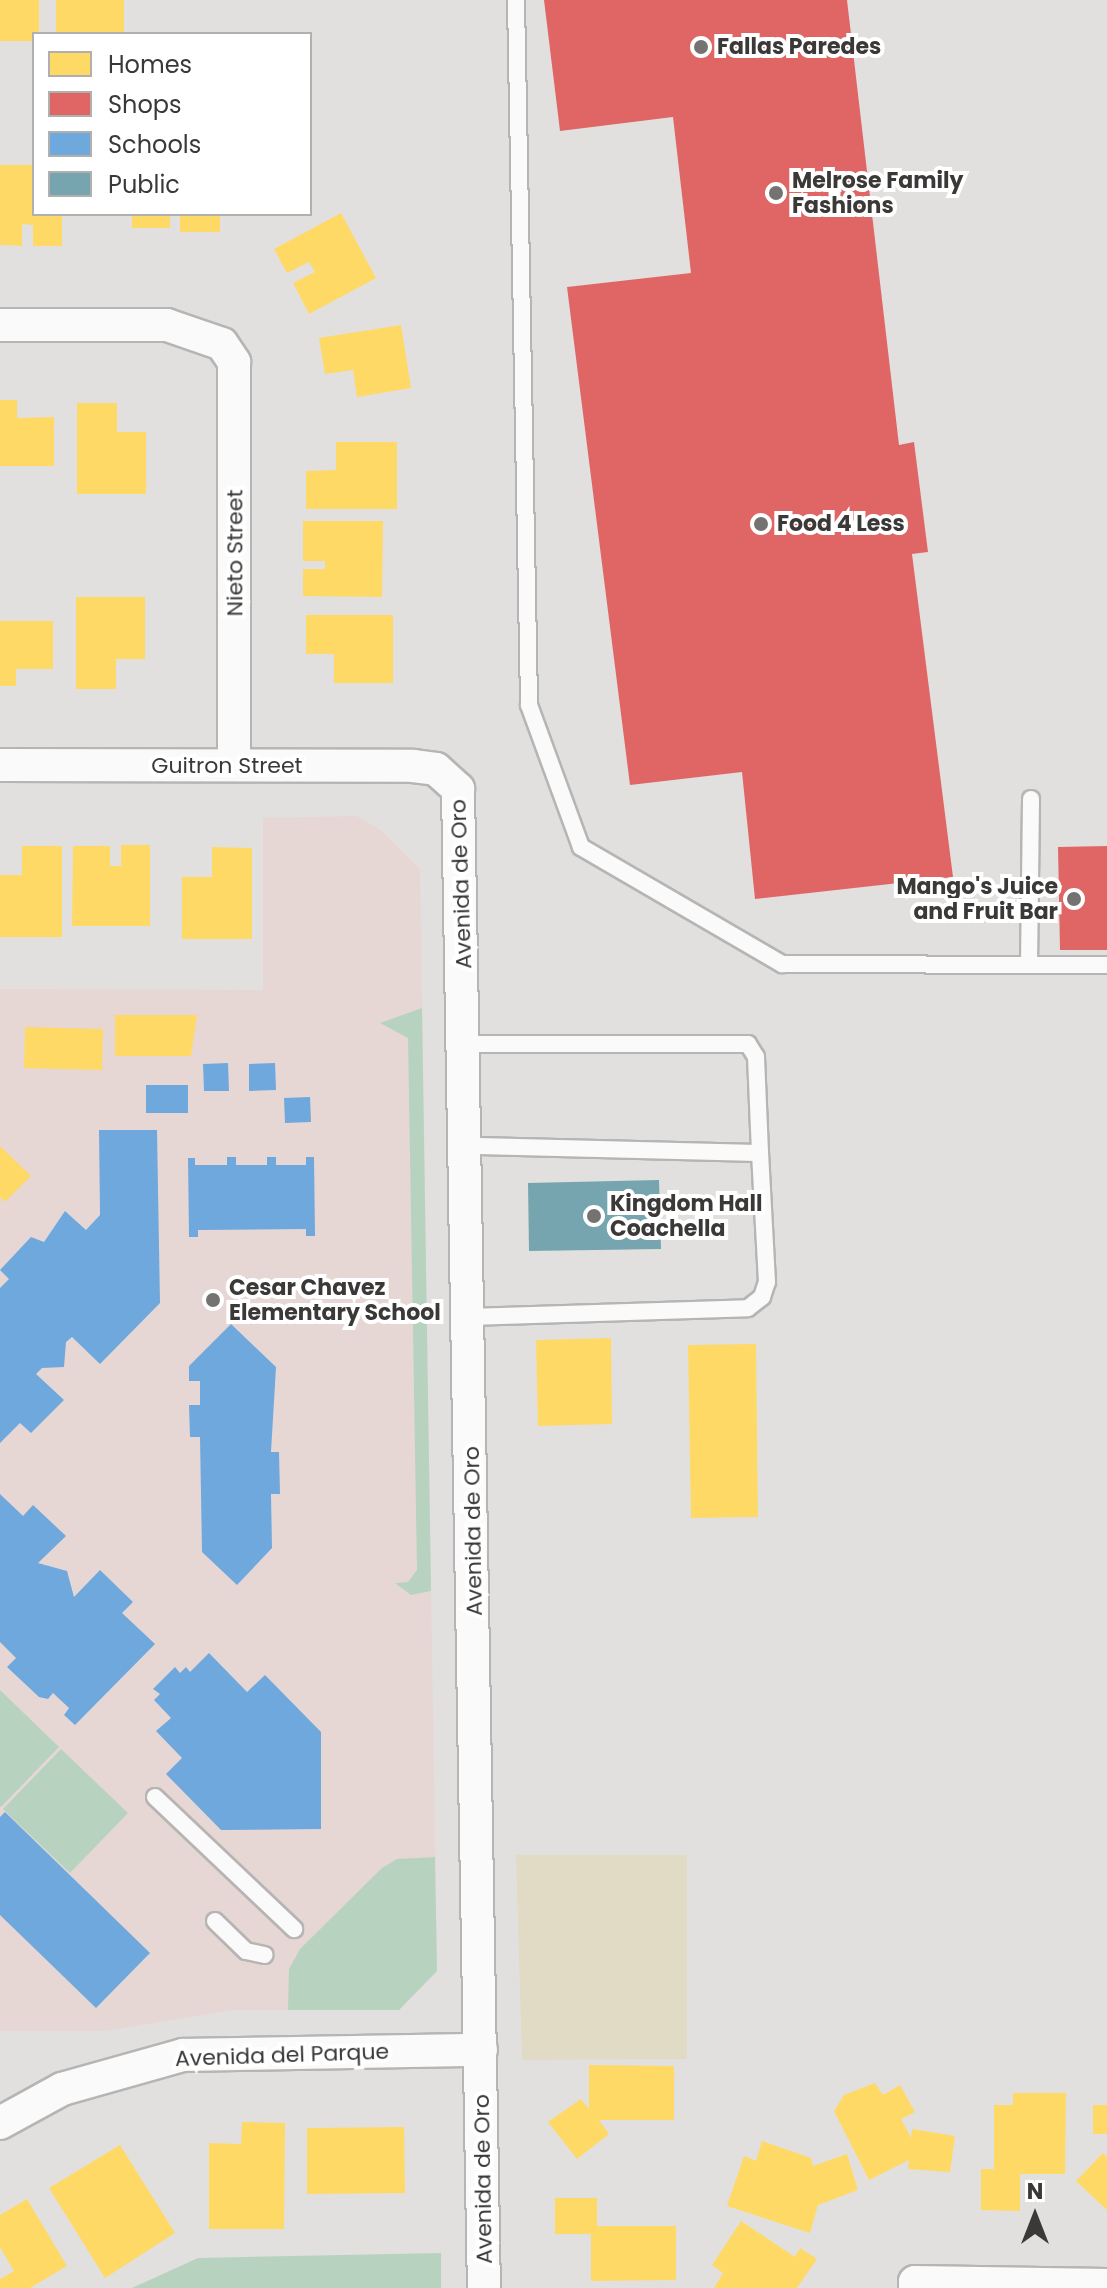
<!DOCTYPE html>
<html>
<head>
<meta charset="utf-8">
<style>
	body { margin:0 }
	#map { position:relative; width:1107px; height:2288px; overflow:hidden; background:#e1e0df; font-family:Poppins,sans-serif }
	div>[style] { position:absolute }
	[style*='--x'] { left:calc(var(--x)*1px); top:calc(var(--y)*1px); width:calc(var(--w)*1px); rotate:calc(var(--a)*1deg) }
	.education>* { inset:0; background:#e6d7d5 }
	.green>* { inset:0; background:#b7d3bf }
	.sand>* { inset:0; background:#e1dbc6 }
	.homes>* { inset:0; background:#ffd966 }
	.shops>* { inset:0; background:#e06666 }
	.schools>* { inset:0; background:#6fa8dc }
	.public>* { inset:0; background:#76a5af }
	.roads { filter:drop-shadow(2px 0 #b6b5b4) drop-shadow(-2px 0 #b6b5b4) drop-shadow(0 2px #b6b5b4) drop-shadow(0 -2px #b6b5b4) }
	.service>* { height:16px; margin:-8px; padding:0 8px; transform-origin:8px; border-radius:8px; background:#fafafa }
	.minor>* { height:32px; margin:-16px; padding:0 16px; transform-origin:16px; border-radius:16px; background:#fafafa }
	.dots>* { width:22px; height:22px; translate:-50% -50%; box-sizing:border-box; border:4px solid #fff; border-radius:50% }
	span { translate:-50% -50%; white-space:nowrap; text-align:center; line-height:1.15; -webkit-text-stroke:8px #fff; paint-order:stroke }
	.poi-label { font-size:22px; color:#3a3938; font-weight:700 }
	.left { translate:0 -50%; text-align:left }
	.right { translate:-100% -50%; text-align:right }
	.street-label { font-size:22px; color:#3a3938 }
	.legend { position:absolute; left:32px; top:32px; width:280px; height:184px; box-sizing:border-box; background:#fff; border:2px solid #b0b0af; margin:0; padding:10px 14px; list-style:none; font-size:24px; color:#3a3938 }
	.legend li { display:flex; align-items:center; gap:16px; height:40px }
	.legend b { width:40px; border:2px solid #b0b0af }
	.north { position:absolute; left:995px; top:2176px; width:80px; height:80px; -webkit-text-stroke:6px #fff; paint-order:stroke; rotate:0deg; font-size:22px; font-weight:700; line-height:32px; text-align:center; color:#3a3938 }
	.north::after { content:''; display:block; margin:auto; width:28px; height:36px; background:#3a3938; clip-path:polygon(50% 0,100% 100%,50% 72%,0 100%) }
</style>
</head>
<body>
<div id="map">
	<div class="education">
		<i style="clip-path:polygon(357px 816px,381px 830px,420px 869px,437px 1971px,399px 2010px,234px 2010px,103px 2031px,0 2031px,0 989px,263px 990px,263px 818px)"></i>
	</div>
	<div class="green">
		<i style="clip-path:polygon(422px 1008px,431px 1591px,411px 1595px,395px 1583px,408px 1582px,417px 1570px,408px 1038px,380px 1023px)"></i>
		<i style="clip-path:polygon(0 1690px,59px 1747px,1px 1807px,0 1806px)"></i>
		<i style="clip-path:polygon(61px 1749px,128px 1813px,70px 1873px,3px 1809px)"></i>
		<i style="clip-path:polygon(435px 1857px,437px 1971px,399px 2010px,288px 2010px,289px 1969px,300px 1949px,382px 1868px,397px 1859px)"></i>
		<i style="clip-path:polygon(441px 2253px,441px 2288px,132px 2288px,198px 2258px)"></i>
	</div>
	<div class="sand">
		<i style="clip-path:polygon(516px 1855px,687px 1855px,687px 2059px,522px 2060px)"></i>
	</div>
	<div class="homes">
		<i style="clip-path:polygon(0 0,39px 0,39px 34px,34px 34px,34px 41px,0 41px)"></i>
		<i style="clip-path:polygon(56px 0,124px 0,124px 34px,56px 34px)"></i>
		<i style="clip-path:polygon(0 165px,34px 165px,34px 214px,62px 214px,62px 246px,33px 246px,33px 225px,22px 224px,22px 246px,0 245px)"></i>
		<i style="clip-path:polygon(341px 213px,376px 278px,309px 314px,293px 283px,315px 272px,309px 262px,287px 273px,274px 249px)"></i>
		<i style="clip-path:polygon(132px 214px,170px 214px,170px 228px,132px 228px)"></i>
		<i style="clip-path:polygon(180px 214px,220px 214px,220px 232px,180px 232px)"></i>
		<i style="clip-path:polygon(401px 325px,411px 388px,357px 397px,353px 370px,325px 374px,319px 338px)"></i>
		<i style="clip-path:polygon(0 400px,17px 400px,17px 418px,54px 417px,54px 466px,0 466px)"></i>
		<i style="clip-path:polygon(77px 403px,117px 403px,117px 432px,146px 432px,146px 494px,77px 494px)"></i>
		<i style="clip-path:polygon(336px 442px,397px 442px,397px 509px,306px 509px,306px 471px,336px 470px)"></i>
		<i style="clip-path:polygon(303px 521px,383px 521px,382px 597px,303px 596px,303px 569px,325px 569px,325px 561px,303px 561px)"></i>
		<i style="clip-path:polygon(76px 597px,145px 597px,145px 659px,116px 659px,116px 689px,76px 689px)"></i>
		<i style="clip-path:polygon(306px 615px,393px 615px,393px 683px,334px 683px,334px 654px,306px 654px)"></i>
		<i style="clip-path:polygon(0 621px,53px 621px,53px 669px,16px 669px,16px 686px,0 686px)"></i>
		<i style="clip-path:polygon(121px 845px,150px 845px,150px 926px,72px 926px,73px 846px,110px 846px,110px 866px,121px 866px)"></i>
		<i style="clip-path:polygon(22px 846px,62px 846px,62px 937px,0 937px,0 875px,22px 875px)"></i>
		<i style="clip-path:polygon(212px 847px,252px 848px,252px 939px,182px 939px,182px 877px,212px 877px)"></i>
		<i style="clip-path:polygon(115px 1015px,197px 1015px,191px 1056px,115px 1056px)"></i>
		<i style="clip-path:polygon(25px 1027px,103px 1029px,102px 1070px,24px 1068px)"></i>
		<i style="clip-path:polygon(0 1146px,31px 1176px,5px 1202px,0 1197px)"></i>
		<i style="clip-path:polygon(611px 1338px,612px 1424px,538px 1426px,536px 1340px)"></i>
		<i style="clip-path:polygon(756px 1344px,758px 1517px,691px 1518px,688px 1345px)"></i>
		<i style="clip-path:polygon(589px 2065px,674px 2066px,674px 2120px,599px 2120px,609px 2134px,577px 2159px,548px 2122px,581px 2099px,589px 2109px)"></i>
		<i style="clip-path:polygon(875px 2083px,883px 2095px,900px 2085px,915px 2112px,901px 2119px,911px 2138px,912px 2129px,955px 2136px,950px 2172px,908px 2169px,909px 2160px,869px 2180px,834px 2111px,844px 2095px)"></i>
		<i style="clip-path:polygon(1013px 2093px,1066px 2093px,1065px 2174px,1020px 2174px,1020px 2211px,981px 2210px,981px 2169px,994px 2169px,994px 2105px,1013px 2105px)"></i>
		<i style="clip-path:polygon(1093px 2105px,1107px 2105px,1107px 2134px,1093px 2134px)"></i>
		<i style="clip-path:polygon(242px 2122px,285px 2123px,284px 2229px,209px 2229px,209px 2143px,241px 2144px)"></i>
		<i style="clip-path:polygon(404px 2127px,405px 2193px,307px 2194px,307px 2128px)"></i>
		<i style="clip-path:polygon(762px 2141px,811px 2158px,813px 2166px,847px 2154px,858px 2190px,818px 2205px,810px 2233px,727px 2206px,744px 2156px,756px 2161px)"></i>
		<i style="clip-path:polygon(120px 2145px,175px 2233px,105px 2278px,49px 2188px)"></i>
		<i style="clip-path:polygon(1103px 2153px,1107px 2157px,1107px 2210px,1076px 2181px)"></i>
		<i style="clip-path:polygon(555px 2198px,597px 2198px,597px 2226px,676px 2226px,676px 2280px,591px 2281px,591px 2234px,555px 2234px)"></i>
		<i style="clip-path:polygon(27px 2199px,67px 2266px,30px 2288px,0 2288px,0 2279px,14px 2271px,0 2247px,0 2215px)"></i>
		<i style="clip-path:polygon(741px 2221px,795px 2257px,800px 2248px,817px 2259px,797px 2288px,714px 2288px,723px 2273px,712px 2265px)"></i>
	</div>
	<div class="shops">
		<i style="clip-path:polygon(544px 0,847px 0,899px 445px,914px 442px,928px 552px,912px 554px,953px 877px,755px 899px,742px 772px,630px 785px,567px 287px,691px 273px,673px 117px,560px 131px)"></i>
		<i style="clip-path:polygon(1107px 846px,1107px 950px,1060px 950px,1058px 847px)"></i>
	</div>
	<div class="schools">
		<i style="clip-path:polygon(228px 1063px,229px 1091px,204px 1091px,203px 1064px)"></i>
		<i style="clip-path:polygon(275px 1063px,276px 1090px,249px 1091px,249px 1064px)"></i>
		<i style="clip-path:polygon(146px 1085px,188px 1085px,188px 1113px,146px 1113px)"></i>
		<i style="clip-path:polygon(310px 1097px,311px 1122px,285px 1123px,284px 1098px)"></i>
		<i style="clip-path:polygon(99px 1130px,157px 1130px,160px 1303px,100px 1364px,72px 1337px,66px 1342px,64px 1367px,42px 1368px,36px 1374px,64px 1400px,31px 1433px,20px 1423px,0 1443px,0 1288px,9px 1279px,0 1270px,31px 1237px,44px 1242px,65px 1211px,86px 1230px,100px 1215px)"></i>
		<i style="clip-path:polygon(227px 1157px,236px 1157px,236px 1165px,267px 1165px,267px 1157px,276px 1157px,276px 1165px,306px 1165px,306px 1157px,314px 1157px,315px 1236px,306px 1236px,306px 1229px,198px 1230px,198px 1237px,189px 1237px,188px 1158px,195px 1158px,195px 1165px,227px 1165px)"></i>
		<i style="clip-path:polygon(231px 1324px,276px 1367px,271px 1452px,279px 1452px,280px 1494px,271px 1494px,272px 1548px,237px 1585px,202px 1552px,200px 1437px,190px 1437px,189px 1405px,200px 1405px,200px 1381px,189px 1381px,189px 1366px)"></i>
		<i style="clip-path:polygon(0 1494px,23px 1516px,33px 1505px,66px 1536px,38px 1563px,67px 1571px,74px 1597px,100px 1570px,133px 1602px,122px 1613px,155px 1644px,75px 1725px,64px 1715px,69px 1708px,53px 1693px,48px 1699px,39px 1697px,7px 1667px,16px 1658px,0 1642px)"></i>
		<i style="clip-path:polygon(209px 1653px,247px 1692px,265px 1675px,321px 1732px,321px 1829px,221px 1830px,166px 1774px,182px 1758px,156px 1731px,171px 1718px,154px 1700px,160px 1694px,153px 1689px,175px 1667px,180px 1673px,186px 1667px,190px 1672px)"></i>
		<i style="clip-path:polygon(5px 1812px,150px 1953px,96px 2008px,0 1915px,0 1817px)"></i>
	</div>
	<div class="public">
		<i style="clip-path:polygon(659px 1180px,661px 1249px,529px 1251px,528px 1183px)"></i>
	</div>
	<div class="roads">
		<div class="service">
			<i style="--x:516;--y:0;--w:705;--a:88.94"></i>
			<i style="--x:529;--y:705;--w:151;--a:69.9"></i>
			<i style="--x:581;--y:847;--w:233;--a:30.2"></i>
			<i style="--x:782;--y:964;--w:325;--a:0.2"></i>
			<i style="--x:1029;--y:965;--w:166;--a:-89.3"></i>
			<i style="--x:464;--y:1044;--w:284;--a:0"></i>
			<i style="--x:748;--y:1044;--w:15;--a:58"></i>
			<i style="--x:756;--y:1057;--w:96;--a:87.6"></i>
			<i style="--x:760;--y:1153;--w:294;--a:-178.6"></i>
			<i style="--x:469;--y:1317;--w:279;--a:-1.8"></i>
			<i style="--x:748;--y:1308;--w:18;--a:-38"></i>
			<i style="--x:762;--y:1297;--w:16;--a:-72"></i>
			<i style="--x:767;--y:1282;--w:129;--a:-93.1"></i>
			<i style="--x:155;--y:1797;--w:192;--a:43.5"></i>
			<i style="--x:215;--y:1921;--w:43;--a:44.1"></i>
			<i style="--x:246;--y:1951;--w:19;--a:12"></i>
		</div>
		<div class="minor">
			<i style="--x:0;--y:325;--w:167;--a:0"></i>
			<i style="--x:167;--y:325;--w:58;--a:19.1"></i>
			<i style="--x:222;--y:344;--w:22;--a:56"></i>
			<i style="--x:234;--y:362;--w:403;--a:90"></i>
			<i style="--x:0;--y:765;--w:413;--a:0.1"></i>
			<i style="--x:413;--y:766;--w:23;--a:7"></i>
			<i style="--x:436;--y:769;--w:30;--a:42"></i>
			<i style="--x:458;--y:789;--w:1499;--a:89.01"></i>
			<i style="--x:0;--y:2123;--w:71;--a:-28.7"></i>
			<i style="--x:62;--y:2089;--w:126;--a:-15.7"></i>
			<i style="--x:183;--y:2055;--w:298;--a:-1"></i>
			<i style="--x:915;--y:2288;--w:6;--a:-90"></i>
			<i style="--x:915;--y:2282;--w:192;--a:0.9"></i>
		</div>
	</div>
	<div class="dots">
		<i style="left:701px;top:47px;background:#747372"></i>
		<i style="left:776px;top:193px;background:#747372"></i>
		<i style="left:761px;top:524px;background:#747372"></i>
		<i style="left:1074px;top:899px;background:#747372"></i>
		<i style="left:594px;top:1216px;background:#747372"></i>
		<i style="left:213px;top:1300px;background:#747372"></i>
	</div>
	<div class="poi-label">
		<span class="left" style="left:717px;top:47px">Fallas Paredes</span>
		<span class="left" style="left:792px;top:193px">Melrose Family<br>Fashions</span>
		<span class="left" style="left:777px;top:524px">Food 4 Less</span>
		<span class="right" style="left:1058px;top:899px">Mango's Juice<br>and Fruit Bar</span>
		<span class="left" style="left:610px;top:1216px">Kingdom Hall<br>Coachella</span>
		<span class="left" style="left:229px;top:1300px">Cesar Chavez<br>Elementary School</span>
	</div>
	<div class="street-label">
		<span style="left:235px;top:553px;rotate:-90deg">Nieto Street</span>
		<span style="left:227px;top:766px">Guitron Street</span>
		<span style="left:461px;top:884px;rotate:-92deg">Avenida de Oro</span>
		<span style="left:473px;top:1531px;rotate:-91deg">Avenida de Oro</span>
		<span style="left:282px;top:2055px;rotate:-2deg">Avenida del Parque</span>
		<span style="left:483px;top:2179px;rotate:-91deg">Avenida de Oro</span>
	</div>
	<ul class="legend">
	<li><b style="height:22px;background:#ffd966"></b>Homes</li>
	<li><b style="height:22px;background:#e06666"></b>Shops</li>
	<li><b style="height:22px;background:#6fa8dc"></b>Schools</li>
	<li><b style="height:22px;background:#76a5af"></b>Public</li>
	</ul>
	<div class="north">N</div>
</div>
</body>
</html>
